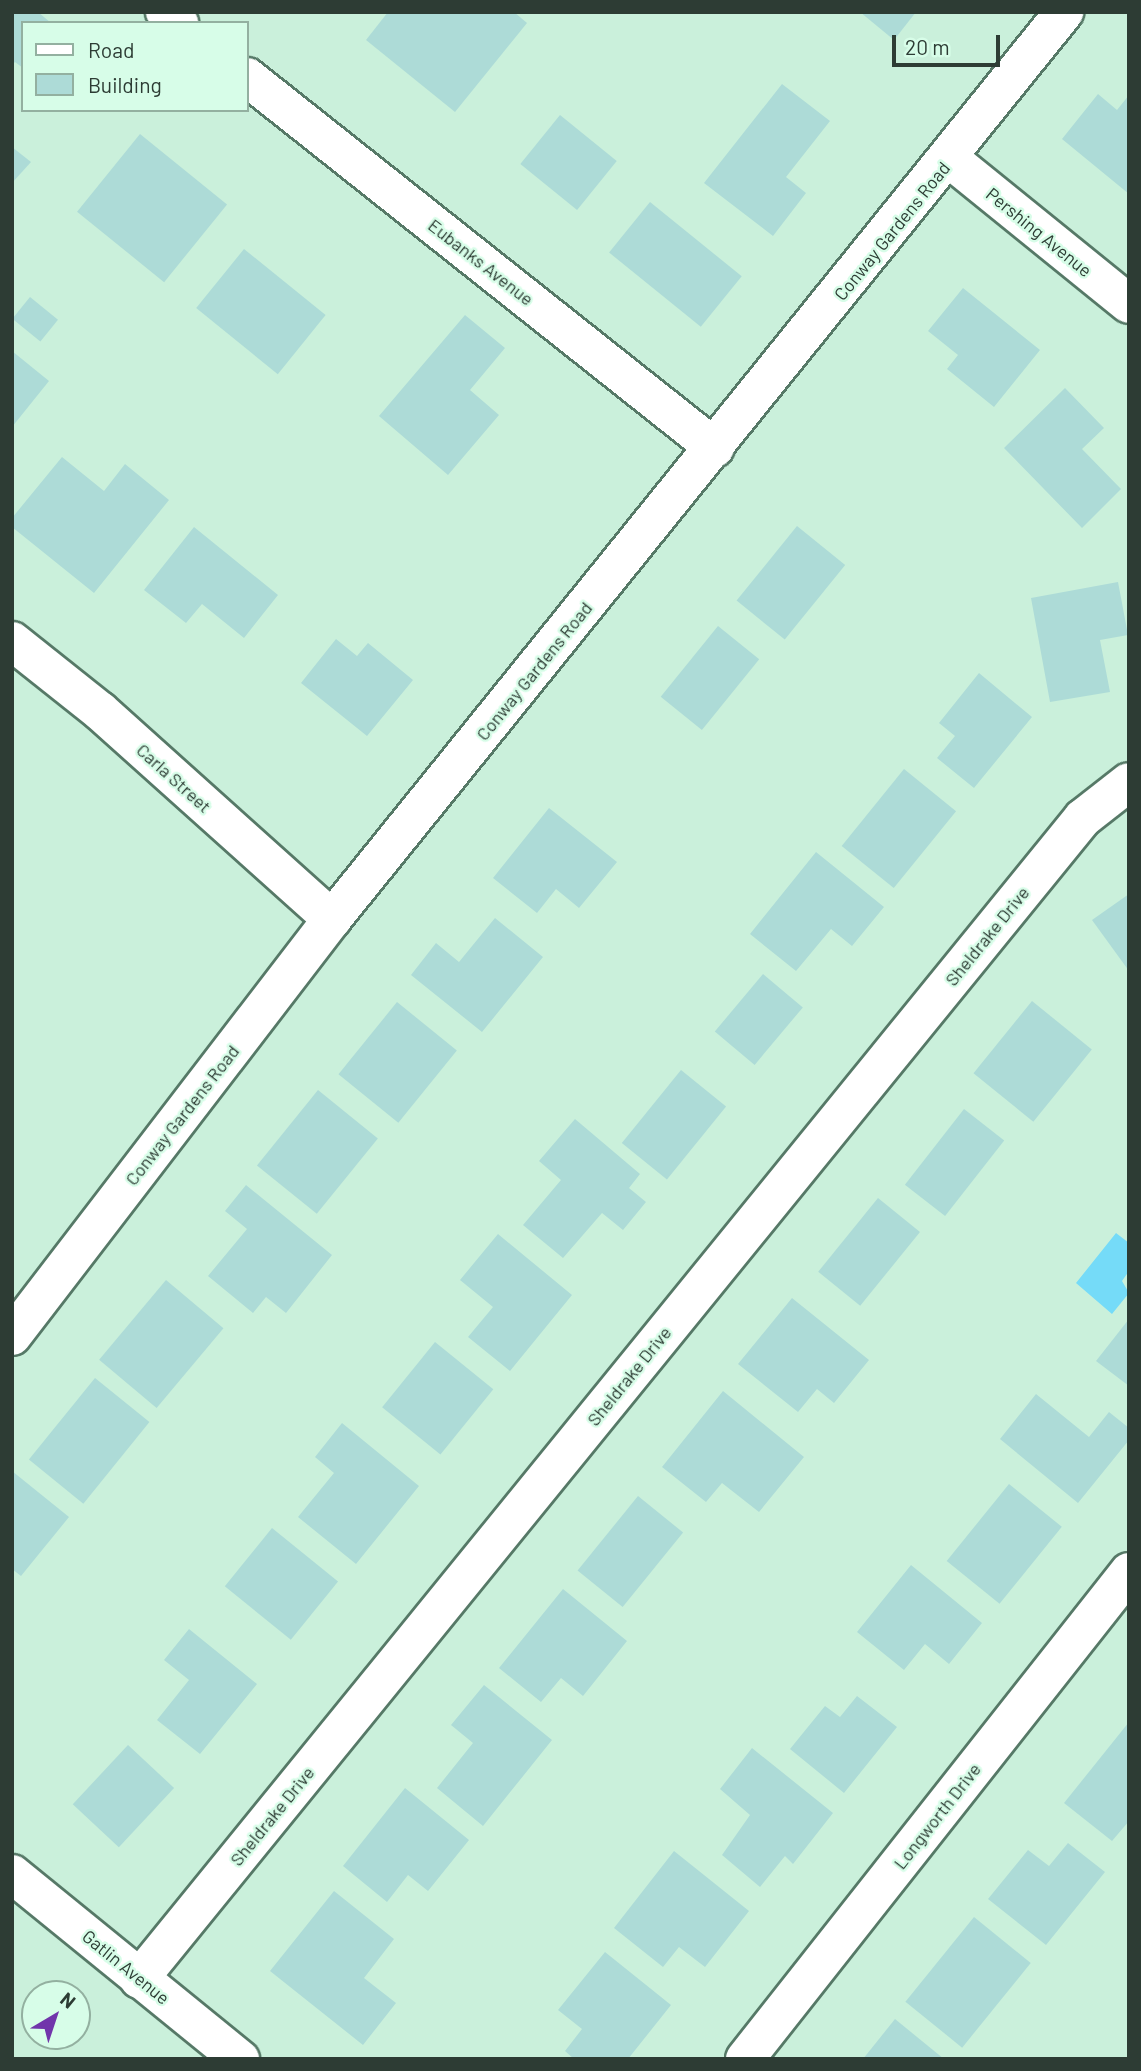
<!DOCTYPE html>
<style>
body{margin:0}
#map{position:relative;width:1141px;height:2071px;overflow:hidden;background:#caf0db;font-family:Barlow,sans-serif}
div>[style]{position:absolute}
.water>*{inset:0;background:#75dbf8}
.building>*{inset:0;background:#addbd7;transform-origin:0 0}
.roads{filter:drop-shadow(2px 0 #567967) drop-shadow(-2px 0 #567967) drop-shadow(0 2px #567967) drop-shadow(0 -2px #567967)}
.minor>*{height:38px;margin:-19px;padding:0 19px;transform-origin:19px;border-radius:19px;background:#fff}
span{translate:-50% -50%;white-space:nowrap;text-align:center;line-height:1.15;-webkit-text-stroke:5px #d7fde8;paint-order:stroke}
.street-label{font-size:18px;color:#2d3c34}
.frame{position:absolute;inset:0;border:14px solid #2d3c34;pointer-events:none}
.legend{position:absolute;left:21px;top:21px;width:228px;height:91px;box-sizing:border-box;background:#d7fde8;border:2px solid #93b0a0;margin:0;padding:9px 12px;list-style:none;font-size:21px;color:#2d3c34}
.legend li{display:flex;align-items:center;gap:14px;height:35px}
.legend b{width:35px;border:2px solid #93b0a0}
.north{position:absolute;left:21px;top:1980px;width:70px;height:70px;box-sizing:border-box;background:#d7fde8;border:2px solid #93b0a0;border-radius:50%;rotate:39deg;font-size:19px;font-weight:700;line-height:28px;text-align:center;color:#2d3c34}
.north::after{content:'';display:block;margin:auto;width:24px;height:32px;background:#7135ab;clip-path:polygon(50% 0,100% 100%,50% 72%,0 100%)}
.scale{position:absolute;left:892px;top:35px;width:108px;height:32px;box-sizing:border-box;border:4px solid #2d3c34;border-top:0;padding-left:9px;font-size:21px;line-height:24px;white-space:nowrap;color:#2d3c34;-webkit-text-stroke:5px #d7fde8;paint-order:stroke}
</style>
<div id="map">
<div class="water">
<i style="clip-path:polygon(1116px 1233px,1129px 1243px,1129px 1271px,1122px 1281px,1129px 1293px,1112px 1314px,1076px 1283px)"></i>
</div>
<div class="building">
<i style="clip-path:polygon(12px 12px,38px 12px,51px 23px,23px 23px,23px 68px,15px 62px,12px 65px)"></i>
<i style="clip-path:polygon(388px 12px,514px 12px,527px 23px,455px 112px,366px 40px)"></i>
<i style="clip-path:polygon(860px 12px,916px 12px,894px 40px)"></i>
<i style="clip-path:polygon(782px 84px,830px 121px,786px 177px,806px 193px,773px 236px,704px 183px)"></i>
<i style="clip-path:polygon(1098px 94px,1117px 110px,1129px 95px,1129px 194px,1062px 139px)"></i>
<i style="left:560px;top:115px;width:73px;height:63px;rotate:39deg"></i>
<i style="left:140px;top:134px;width:112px;height:100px;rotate:39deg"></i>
<i style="clip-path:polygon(12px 147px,31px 162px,12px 183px)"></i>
<i style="left:650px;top:202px;width:118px;height:65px;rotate:39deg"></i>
<i style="left:244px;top:249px;width:105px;height:76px;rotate:39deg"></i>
<i style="clip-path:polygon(963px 288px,1040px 350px,994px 407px,947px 369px,958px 355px,928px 331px)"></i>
<i style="left:30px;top:297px;width:36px;height:28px;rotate:39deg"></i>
<i style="clip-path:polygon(465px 315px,505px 348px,470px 390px,499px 415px,448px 475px,379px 416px)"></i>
<i style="clip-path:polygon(12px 351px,49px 381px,12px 427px)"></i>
<i style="clip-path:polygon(1065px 388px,1104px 428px,1082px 449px,1121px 489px,1082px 528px,1004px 448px)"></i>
<i style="clip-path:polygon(62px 457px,104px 491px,125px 464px,169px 500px,94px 593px,12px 527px,12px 518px)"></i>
<i style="left:797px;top:526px;width:62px;height:96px;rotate:39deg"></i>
<i style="clip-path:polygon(194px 527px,278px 595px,244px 638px,202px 604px,186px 623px,144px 590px)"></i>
<i style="clip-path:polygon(1118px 582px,1128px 635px,1100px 640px,1110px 692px,1050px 702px,1031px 598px)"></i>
<i style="left:718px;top:626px;width:53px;height:91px;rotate:39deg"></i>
<i style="clip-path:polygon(336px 639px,357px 656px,368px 643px,413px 680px,367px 736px,301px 683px)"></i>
<i style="clip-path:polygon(979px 673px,1032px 717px,974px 788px,937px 758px,955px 736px,939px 723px)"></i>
<i style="left:904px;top:769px;width:67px;height:99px;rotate:39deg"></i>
<i style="clip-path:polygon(549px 808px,617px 862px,579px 908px,556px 889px,537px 913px,493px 878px)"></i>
<i style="clip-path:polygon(816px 852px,884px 907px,852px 946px,831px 929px,796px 971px,750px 934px)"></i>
<i style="clip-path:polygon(1129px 894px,1129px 971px,1092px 920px)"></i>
<i style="clip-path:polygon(495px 918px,543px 957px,482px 1032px,411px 975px,436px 943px,459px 962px)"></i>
<i style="left:763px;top:974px;width:52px;height:75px;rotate:40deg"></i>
<i style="left:1032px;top:1001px;width:77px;height:93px;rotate:39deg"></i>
<i style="left:397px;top:1002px;width:77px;height:93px;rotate:39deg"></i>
<i style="left:681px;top:1070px;width:58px;height:94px;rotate:39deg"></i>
<i style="left:318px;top:1090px;width:77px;height:97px;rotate:39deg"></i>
<i style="left:964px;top:1109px;width:51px;height:96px;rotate:38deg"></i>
<i style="clip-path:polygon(575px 1119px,640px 1174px,629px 1188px,646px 1202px,623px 1230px,602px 1213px,563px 1258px,523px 1225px,561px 1180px,539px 1161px)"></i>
<i style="clip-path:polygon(246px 1185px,332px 1255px,286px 1313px,266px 1297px,253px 1313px,208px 1276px,247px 1229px,225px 1211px)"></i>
<i style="left:878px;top:1198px;width:54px;height:95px;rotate:39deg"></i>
<i style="clip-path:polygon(498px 1234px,572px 1295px,510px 1371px,468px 1337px,493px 1307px,460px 1280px)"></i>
<i style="left:166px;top:1280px;width:75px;height:104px;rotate:40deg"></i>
<i style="clip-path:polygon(792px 1298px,869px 1360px,834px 1403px,817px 1389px,798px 1412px,738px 1364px)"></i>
<i style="clip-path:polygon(1129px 1319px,1129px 1386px,1096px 1361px)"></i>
<i style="left:435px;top:1342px;width:75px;height:84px;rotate:39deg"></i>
<i style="left:95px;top:1378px;width:70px;height:105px;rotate:39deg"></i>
<i style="clip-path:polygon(723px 1391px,804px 1457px,759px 1512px,722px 1483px,706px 1502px,662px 1467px)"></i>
<i style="clip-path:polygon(1036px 1394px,1089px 1437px,1109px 1412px,1129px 1428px,1129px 1440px,1078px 1503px,1000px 1439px)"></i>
<i style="clip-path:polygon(342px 1423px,419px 1486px,356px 1564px,298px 1517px,334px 1473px,315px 1457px)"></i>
<i style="clip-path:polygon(12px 1471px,69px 1517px,21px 1576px,12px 1569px)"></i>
<i style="left:1009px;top:1484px;width:68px;height:99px;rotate:39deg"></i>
<i style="left:638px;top:1496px;width:58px;height:96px;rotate:39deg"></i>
<i style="left:272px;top:1528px;width:85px;height:75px;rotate:39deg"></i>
<i style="clip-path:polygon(911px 1565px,982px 1623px,949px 1664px,925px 1644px,904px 1670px,857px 1632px)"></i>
<i style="clip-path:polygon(563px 1589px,627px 1641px,583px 1696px,561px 1678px,541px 1702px,499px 1668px)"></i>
<i style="clip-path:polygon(189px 1629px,257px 1684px,200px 1754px,157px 1720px,189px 1680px,164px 1660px)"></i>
<i style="clip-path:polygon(484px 1685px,552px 1740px,483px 1826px,437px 1788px,473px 1743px,451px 1725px)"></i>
<i style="clip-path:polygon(857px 1696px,897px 1727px,844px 1793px,790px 1749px,825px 1706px,840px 1717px)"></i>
<i style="clip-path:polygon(1129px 1722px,1129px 1821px,1112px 1841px,1064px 1803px)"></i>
<i style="left:128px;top:1745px;width:63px;height:81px;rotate:43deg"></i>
<i style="clip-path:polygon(752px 1748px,833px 1813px,793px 1864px,785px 1856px,760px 1887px,722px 1855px,750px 1815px,720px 1789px)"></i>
<i style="clip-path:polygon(405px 1788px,469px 1840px,428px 1891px,408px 1875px,387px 1902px,343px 1866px)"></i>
<i style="clip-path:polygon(1068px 1843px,1105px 1872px,1046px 1945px,988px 1899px,1028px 1850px,1049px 1866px)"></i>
<i style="clip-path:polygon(674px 1851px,749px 1911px,705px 1967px,679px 1947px,663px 1967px,614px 1928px)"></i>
<i style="clip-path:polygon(334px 1891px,394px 1939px,364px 1978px,396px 2003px,363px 2045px,270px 1971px)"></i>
<i style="left:974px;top:1917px;width:73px;height:109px;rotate:39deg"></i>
<i style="clip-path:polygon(605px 1952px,671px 2005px,628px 2059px,574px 2059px,565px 2051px,582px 2029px,558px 2010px)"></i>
<i style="clip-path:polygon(895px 2019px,944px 2059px,863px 2059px)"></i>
</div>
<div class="roads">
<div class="minor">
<i style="left:165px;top:12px;width:18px;rotate:38deg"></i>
<i style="left:247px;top:77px;width:597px;rotate:38.41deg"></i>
<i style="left:950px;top:159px;width:230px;rotate:39deg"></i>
<i style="left:12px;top:641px;width:112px;rotate:38.5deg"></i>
<i style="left:100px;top:711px;width:312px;rotate:41.9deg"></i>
<i style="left:12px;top:1336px;width:526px;rotate:-52.5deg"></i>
<i style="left:332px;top:919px;width:1166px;rotate:-51.09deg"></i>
<i style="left:12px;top:1874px;width:294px;rotate:39.1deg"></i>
<i style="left:139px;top:1979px;width:1496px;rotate:-50.89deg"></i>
<i style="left:1083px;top:818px;width:58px;rotate:-38deg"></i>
<i style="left:745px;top:2059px;width:620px;rotate:-51.74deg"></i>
</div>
</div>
<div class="street-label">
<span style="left:892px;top:231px;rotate:-51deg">Conway Gardens Road</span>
<span style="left:1039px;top:232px;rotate:39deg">Pershing Avenue</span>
<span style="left:481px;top:262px;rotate:38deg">Eubanks Avenue</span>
<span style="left:534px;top:671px;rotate:-51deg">Conway Gardens Road</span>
<span style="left:174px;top:778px;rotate:42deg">Carla Street</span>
<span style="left:987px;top:936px;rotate:-51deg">Sheldrake Drive</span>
<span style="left:182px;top:1115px;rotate:-52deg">Conway Gardens Road</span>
<span style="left:629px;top:1376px;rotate:-51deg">Sheldrake Drive</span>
<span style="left:272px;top:1816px;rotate:-51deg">Sheldrake Drive</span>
<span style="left:937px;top:1816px;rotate:-52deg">Longworth Drive</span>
<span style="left:126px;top:1967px;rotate:39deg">Gatlin Avenue</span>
</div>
<div class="frame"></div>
<ul class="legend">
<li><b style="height:9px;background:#fff"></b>Road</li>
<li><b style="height:19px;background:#addbd7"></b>Building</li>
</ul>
<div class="north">N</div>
<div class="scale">20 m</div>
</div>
